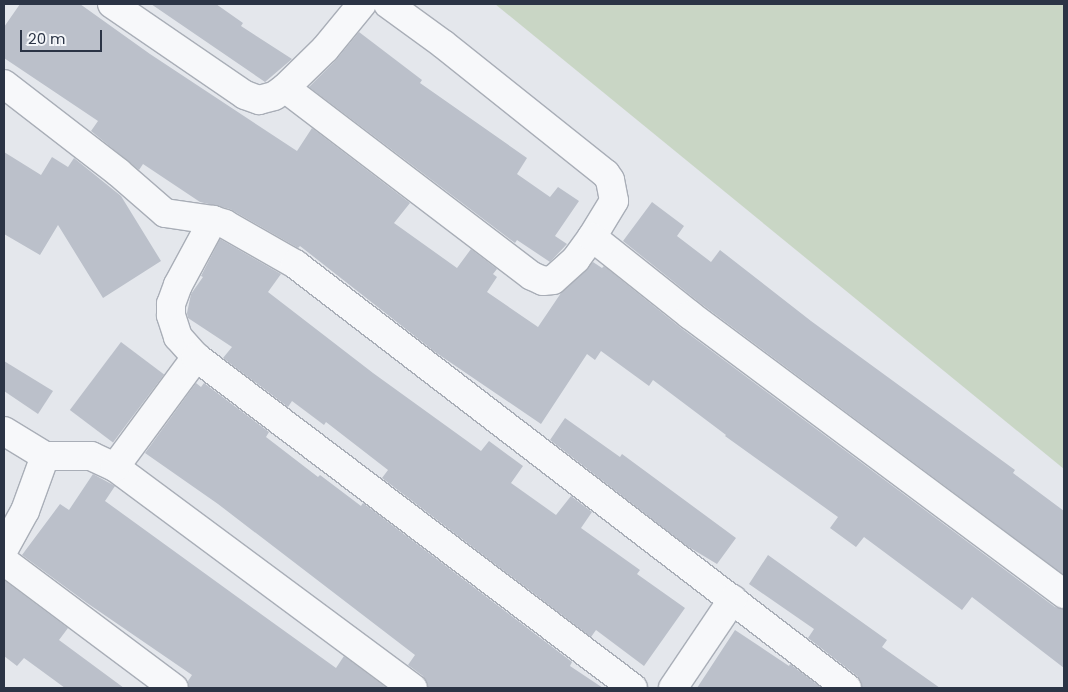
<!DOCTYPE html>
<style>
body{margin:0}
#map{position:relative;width:1068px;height:692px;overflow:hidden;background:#e4e7ec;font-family:Poppins,sans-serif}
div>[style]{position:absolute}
.green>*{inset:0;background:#c9d6c5}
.building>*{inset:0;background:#bbc0ca;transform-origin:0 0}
.roads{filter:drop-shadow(1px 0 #a9aeb7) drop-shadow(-1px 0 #a9aeb7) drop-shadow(0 1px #a9aeb7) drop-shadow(0 -1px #a9aeb7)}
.street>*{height:28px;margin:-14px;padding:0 14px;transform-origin:14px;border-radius:14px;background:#f7f8fa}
span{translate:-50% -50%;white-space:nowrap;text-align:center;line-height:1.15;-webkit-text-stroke:4px #f4f6f9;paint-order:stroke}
.frame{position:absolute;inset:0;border:5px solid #2b3445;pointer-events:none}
.scale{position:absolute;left:20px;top:30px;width:82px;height:22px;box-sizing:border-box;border:2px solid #2b3445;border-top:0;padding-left:6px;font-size:15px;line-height:18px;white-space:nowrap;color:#2b3445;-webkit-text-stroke:4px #f4f6f9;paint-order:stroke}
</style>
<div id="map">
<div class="green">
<i style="clip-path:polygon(495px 4px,1064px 4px,1064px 469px)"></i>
</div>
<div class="building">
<i style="clip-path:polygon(20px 4px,80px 4px,150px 54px,297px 151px,312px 128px,410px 203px,394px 223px,457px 268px,471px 249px,497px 269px,493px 274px,497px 277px,487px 292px,538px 327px,561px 293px,593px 262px,602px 268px,604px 266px,681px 328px,1055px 607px,1064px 609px,1064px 668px,972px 597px,962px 610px,864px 537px,856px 547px,830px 528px,838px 517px,725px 436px,726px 435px,653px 380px,649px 386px,601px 351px,595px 360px,587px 354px,541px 424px,435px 352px,300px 246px,298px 248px,230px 209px,200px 202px,143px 164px,139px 170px,91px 131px,98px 121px,4px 58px,4px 27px)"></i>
<i style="clip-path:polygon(151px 4px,216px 4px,243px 23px,241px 26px,292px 59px,265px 82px)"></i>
<i style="clip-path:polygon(359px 32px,422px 80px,420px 83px,527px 158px,517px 174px,550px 197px,558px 187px,579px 201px,555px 236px,567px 244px,550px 262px,517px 240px,515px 243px,309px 87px,336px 60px)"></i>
<i style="clip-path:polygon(4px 152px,41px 175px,52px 157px,68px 167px,74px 158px,121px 196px,161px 261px,103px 298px,58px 225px,40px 255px,4px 234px)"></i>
<i style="clip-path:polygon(652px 202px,684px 226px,677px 236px,711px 262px,720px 250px,811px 321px,1015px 470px,1013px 473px,1064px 511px,1064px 575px,700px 303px,623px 241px)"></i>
<i style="clip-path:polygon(220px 239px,281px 274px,268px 292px,373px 373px,481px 451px,489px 441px,523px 466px,511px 483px,556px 515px,571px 496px,592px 512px,581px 528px,640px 570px,637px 574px,685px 608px,644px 666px,596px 630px,591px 637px,382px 478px,388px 470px,326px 422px,324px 425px,292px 401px,288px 407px,223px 358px,232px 347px,188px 318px,187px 313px,191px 294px,203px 277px,201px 276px)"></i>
<i style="left:121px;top:342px;width:54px;height:85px;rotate:37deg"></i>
<i style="clip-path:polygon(4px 361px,53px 391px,38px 414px,4px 391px)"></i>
<i style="clip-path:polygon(196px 383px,201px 387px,204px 383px,269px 432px,266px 437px,318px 477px,320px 475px,361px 506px,363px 503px,572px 662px,570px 666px,603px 688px,428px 688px,423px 676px,408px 665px,415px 655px,218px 504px,145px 453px)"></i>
<i style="clip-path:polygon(565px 418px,620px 457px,622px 454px,736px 538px,717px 564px,687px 546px,550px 440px)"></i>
<i style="clip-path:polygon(93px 474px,115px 486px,105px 501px,272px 622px,336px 668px,344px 656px,387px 688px,189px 688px,188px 681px,192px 675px,87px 603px,22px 555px,60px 504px,69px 510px)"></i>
<i style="clip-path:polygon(768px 555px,887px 640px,882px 647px,940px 688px,862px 688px,861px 682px,857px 676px,808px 638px,814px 629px,749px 584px)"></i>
<i style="clip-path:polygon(4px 580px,68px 628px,59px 640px,124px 688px,65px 688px,24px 658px,17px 666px,4px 656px)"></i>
<i style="clip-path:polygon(735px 630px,789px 666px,790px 664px,822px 688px,697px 688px)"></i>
</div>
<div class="roads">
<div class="street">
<i style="left:112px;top:4px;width:161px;rotate:34.4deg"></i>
<i style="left:245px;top:95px;width:15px;rotate:20deg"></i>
<i style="left:259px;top:100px;width:16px;rotate:-15deg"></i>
<i style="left:274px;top:96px;width:14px;rotate:-36deg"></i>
<i style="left:285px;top:88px;width:56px;rotate:-44.3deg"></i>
<i style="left:325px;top:49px;width:58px;rotate:-50.6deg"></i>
<i style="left:388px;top:4px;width:68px;rotate:36deg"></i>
<i style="left:443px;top:44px;width:208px;rotate:38.6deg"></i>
<i style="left:606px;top:174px;width:7px;rotate:56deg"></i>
<i style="left:610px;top:180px;width:21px;rotate:79deg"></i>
<i style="left:614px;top:201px;width:42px;rotate:121.4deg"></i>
<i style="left:4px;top:84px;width:145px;rotate:37.7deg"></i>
<i style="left:119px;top:173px;width:61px;rotate:41deg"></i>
<i style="left:165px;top:213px;width:49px;rotate:8.3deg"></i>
<i style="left:213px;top:220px;width:13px;rotate:18deg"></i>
<i style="left:225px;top:224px;width:81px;rotate:29.7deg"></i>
<i style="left:295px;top:264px;width:696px;rotate:37.53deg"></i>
<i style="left:285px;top:88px;width:310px;rotate:37.3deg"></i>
<i style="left:532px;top:276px;width:12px;rotate:24deg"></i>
<i style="left:543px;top:281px;width:10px;rotate:-6deg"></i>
<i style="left:553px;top:280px;width:31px;rotate:-42deg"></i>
<i style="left:576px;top:259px;width:27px;rotate:-54deg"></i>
<i style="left:592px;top:237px;width:125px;rotate:38.5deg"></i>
<i style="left:690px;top:315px;width:467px;rotate:36.7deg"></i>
<i style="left:196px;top:357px;width:27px;rotate:-132deg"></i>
<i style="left:178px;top:337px;width:23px;rotate:-108deg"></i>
<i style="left:171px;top:315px;width:11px;rotate:-90deg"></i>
<i style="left:171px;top:304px;width:20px;rotate:-70deg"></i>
<i style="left:178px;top:285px;width:74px;rotate:-61.7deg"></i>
<i style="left:4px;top:431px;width:48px;rotate:31.4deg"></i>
<i style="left:45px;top:456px;width:46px"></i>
<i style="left:91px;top:456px;width:26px;rotate:25deg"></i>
<i style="left:115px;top:467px;width:371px;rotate:36.6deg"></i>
<i style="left:115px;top:467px;width:137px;rotate:-53.6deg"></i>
<i style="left:196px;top:357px;width:548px;rotate:37.14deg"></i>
<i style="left:4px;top:549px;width:43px;rotate:-61.1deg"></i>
<i style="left:25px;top:511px;width:59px;rotate:-70deg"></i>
<i style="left:4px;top:561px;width:212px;rotate:36.8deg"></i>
<i style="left:673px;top:688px;width:107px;rotate:-56deg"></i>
</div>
</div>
<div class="frame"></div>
<div class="scale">20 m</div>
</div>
